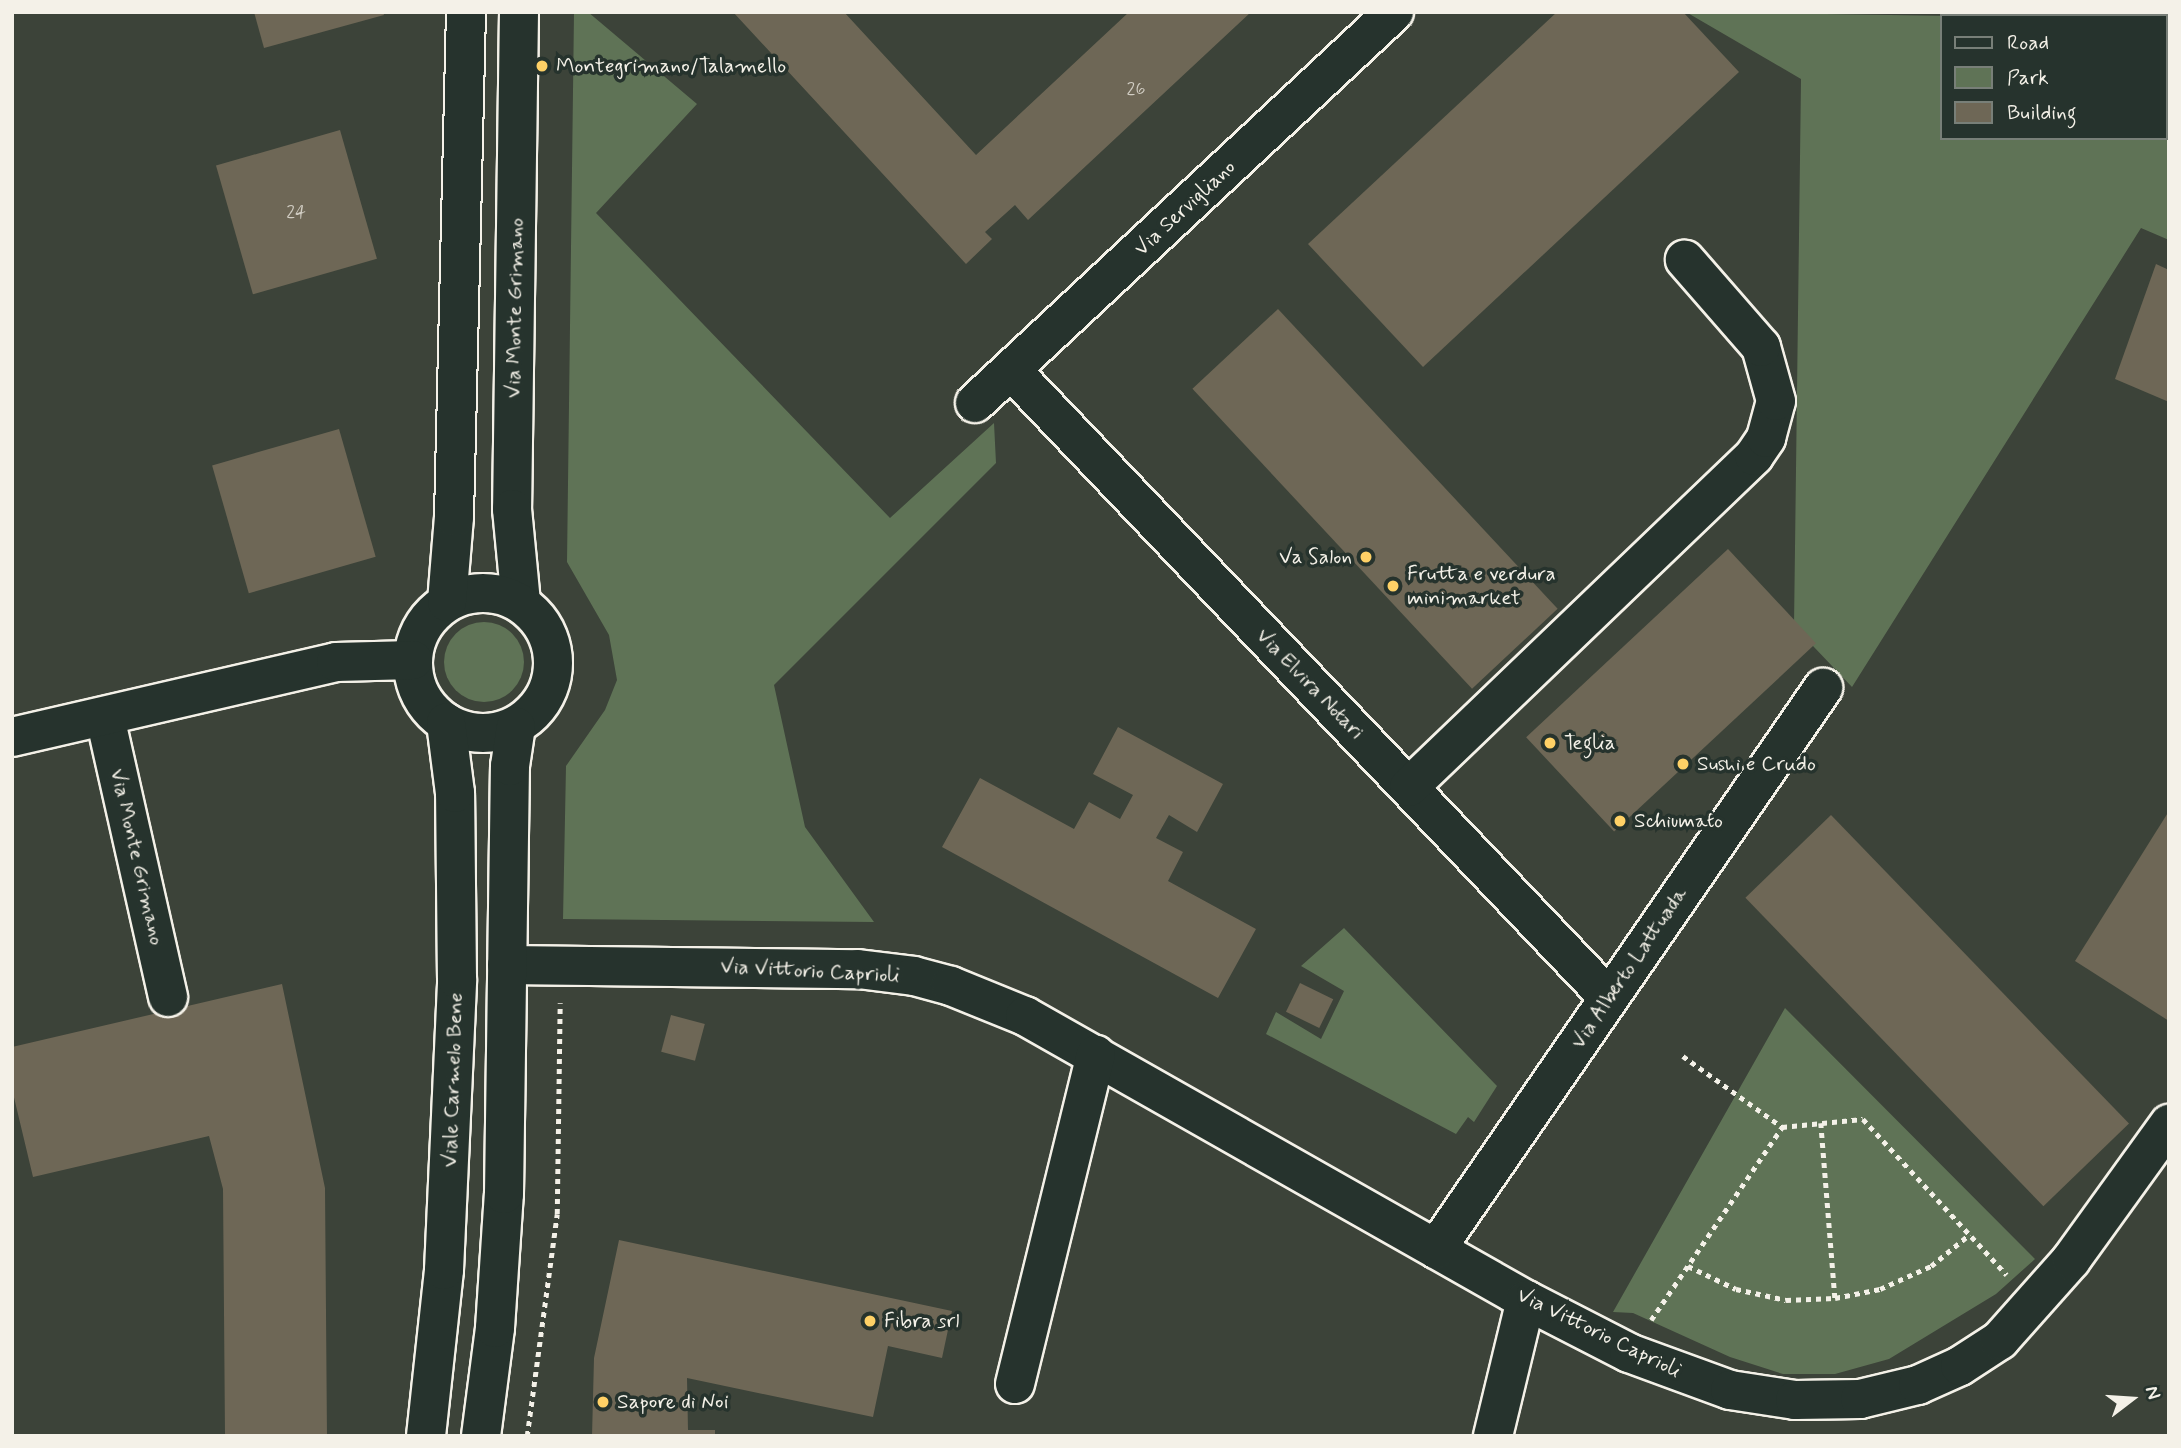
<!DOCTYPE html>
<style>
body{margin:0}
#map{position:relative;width:2181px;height:1448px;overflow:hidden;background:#3c4339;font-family:Mynerve,sans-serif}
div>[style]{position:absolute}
.green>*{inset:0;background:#5f7356}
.round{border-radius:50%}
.building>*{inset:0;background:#6e6756;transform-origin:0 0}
.path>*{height:4.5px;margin-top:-2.25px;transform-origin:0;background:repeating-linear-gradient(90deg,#f4f1e8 0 5px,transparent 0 10px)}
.roads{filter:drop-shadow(2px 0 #f4f1e8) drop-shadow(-2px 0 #f4f1e8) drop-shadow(0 2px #f4f1e8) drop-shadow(0 -2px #f4f1e8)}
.minor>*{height:38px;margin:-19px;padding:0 19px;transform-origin:19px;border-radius:19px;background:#26332d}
.minor>.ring{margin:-19px;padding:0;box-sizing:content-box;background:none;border:38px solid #26332d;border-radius:50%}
.dots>*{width:19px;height:19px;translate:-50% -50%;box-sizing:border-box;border:4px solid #26332d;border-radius:50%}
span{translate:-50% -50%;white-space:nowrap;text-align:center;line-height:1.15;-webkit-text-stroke:7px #26332d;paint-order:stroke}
.number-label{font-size:18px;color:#d2cec4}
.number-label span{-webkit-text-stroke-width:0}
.poi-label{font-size:21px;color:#f4f1e8}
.left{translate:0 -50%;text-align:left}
.right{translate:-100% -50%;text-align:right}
.street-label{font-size:21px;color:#f4f1e8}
.frame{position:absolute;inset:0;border:14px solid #f4f1e8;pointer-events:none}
.legend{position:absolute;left:1940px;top:14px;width:228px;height:126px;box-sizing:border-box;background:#26332d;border:2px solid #787f78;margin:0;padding:9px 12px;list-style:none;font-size:21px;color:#f4f1e8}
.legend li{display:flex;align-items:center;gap:14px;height:35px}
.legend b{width:35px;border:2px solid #787f78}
.north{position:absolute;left:2097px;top:1364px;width:70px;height:70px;-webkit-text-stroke:5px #26332d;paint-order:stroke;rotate:73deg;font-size:19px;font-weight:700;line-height:28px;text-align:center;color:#f4f1e8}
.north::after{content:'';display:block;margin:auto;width:24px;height:32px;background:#f4f1e8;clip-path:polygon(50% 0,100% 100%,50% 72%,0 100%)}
</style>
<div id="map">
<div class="green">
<i style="clip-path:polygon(574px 12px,588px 12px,697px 104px,596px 213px,890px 518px,994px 423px,996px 463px,774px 685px,805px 827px,874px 922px,563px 919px,566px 766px,605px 710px,617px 680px,609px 635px,567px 562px)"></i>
<i style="clip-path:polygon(1686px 12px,1954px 16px,1941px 16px,1941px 138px,2165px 138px,2165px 101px,2169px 103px,2169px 240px,2141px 228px,1852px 687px,1794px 626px,1801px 79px)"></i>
<i class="round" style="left:444px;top:622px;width:80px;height:80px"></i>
<i style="clip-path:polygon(1344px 928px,1497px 1086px,1474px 1122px,1468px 1117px,1456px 1134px,1266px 1034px,1276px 1012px,1321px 1039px,1344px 991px,1301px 966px)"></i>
<i style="clip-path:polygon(1785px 1008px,2035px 1259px,1996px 1294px,1889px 1359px,1835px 1374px,1783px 1374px,1730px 1357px,1633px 1313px,1613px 1312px)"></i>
</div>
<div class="building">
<i style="clip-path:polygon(254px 12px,383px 12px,384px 15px,264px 48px)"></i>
<i style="clip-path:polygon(733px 12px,844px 12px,976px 155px,1129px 12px,1251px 12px,1028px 220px,1015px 205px,985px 232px,992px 239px,966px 264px)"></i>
<i style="clip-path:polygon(1557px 12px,1683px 12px,1739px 72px,1423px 367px,1308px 244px)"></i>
<i style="left:340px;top:130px;width:134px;height:129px;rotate:74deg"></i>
<i style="clip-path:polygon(2156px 264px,2169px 270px,2169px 402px,2115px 379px)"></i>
<i style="left:1278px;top:309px;width:410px;height:117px;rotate:47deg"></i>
<i style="left:339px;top:429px;width:133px;height:132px;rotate:74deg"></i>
<i style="left:1728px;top:549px;width:129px;height:276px;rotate:47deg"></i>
<i style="clip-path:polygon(1118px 727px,1223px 784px,1197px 832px,1169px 815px,1156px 838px,1183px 852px,1168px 881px,1256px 929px,1218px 998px,942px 847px,980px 778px,1074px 829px,1089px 802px,1120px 819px,1133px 795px,1093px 774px)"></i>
<i style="clip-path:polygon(2169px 811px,2169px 1021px,2075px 961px)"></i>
<i style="left:1831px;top:815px;width:429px;height:119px;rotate:46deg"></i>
<i style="left:1300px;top:983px;width:37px;height:32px;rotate:26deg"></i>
<i style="clip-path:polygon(282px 984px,325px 1188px,327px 1436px,225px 1436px,223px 1189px,209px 1136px,33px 1177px,12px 1089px,12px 1047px)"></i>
<i style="left:671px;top:1015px;width:35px;height:38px;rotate:15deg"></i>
<i style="clip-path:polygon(619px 1240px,952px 1311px,942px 1358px,888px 1346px,873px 1417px,687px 1378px,688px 1430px,715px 1430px,715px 1436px,592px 1436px,594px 1358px)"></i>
</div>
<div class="path">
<i style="left:1683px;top:1056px;width:122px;rotate:35.6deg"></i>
<i style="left:1782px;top:1127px;width:81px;rotate:-5.6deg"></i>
<i style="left:1863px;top:1119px;width:212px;rotate:47.3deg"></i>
<i style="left:1821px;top:1123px;width:176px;rotate:85.4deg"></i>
<i style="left:1688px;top:1266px;width:53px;rotate:25.6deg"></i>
<i style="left:1736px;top:1289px;width:51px;rotate:12.4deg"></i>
<i style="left:1786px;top:1300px;width:49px;rotate:-2.3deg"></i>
<i style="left:1835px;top:1298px;width:46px;rotate:-11.3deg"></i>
<i style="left:1880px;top:1289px;width:56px;rotate:-24.3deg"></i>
<i style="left:1931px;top:1266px;width:50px;rotate:-39.4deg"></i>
<i style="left:1651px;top:1320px;width:233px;rotate:-55.8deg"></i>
<i style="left:527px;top:1436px;width:224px;rotate:-82.3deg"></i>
<i style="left:557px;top:1214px;width:211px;rotate:-89.2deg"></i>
</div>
<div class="roads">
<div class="minor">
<i style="left:519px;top:12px;width:497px;rotate:90.8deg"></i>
<i style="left:512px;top:509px;width:94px;rotate:84.5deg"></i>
<i style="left:2076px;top:12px;width:8px;rotate:30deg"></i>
<i style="left:2165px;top:53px;width:4px;rotate:27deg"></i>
<i style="left:1011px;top:370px;width:867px;rotate:46.4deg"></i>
<i style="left:975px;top:403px;width:573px;rotate:-43.02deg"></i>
<i class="ring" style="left:413px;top:593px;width:102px;height:102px"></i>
<i style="left:447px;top:602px;width:85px;rotate:-85.3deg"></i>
<i style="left:454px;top:517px;width:505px;rotate:-88.64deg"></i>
<i style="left:105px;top:717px;width:287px;rotate:77.3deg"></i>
<i style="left:12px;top:737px;width:333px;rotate:-13deg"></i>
<i style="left:336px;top:662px;width:77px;rotate:-1.5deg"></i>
<i style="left:1409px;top:787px;width:478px;rotate:-43.8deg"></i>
<i style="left:1754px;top:456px;width:22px;rotate:-56deg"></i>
<i style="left:1766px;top:438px;width:38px;rotate:-75deg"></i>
<i style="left:1776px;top:401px;width:56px;rotate:-105.5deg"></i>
<i style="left:1761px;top:347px;width:116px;rotate:-131.1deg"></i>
<i style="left:507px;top:965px;width:351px;rotate:0.7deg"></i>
<i style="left:858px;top:969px;width:56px;rotate:7.1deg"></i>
<i style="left:914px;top:976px;width:38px;rotate:15deg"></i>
<i style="left:951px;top:986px;width:80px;rotate:22.1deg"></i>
<i style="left:1025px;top:1016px;width:576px;rotate:29.55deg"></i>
<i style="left:1526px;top:1300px;width:116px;rotate:27.2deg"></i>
<i style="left:1629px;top:1353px;width:108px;rotate:20.1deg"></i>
<i style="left:1730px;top:1390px;width:66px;rotate:8.7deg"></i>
<i style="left:1795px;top:1400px;width:65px;rotate:-0.9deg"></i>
<i style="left:1860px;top:1399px;width:60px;rotate:-13.6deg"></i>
<i style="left:1918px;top:1385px;width:46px;rotate:-24.3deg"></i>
<i style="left:1960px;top:1366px;width:48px;rotate:-33deg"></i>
<i style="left:2000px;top:1340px;width:107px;rotate:-48.4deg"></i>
<i style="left:2071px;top:1260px;width:168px;rotate:-54.2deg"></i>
<i style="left:1436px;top:1249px;width:682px;rotate:-55.4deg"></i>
<i style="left:1015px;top:1384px;width:339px;rotate:-76.2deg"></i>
<i style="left:426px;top:1436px;width:167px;rotate:-83.8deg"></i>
<i style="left:444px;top:1270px;width:291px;rotate:-87.4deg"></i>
<i style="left:457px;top:979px;width:186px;rotate:-90.6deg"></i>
<i style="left:455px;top:793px;width:71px;rotate:-97.3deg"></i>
<i style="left:481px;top:1436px;width:109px;rotate:-82.6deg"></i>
<i style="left:495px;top:1328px;width:134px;rotate:-86.2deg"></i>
<i style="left:504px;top:1194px;width:428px;rotate:-89.2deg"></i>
<i style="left:510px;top:766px;width:40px;rotate:-81.5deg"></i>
<i style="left:1493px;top:1436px;width:140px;rotate:-76.4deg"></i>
</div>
</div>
<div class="dots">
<i style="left:542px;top:66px;background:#ffd166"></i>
<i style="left:1366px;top:557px;background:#ffd166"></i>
<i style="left:1393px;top:586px;background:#ffd166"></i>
<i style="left:1550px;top:743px;background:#ffd166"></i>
<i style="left:1683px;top:764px;background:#ffd166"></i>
<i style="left:1620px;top:821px;background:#ffd166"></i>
<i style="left:870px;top:1321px;background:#ffd166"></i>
<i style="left:603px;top:1402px;background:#ffd166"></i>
</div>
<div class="number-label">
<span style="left:1136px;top:89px">26</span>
<span style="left:296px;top:212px">24</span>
</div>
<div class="poi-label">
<span class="left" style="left:556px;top:66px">Montegrimano/Talamello</span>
<span class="right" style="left:1352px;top:557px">Va Salon</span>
<span class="left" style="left:1407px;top:586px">Frutta e verdura<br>minimarket</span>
<span class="left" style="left:1564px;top:743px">Teglia</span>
<span class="left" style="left:1697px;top:764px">Sushi e Crudo</span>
<span class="left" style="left:1634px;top:821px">Schiumato</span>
<span class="left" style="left:884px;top:1321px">Fibra srl</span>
<span class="left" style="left:617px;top:1402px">Sapore di Noi</span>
</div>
<div class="street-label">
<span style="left:1185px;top:208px;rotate:-43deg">Via Servigliano</span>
<span style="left:515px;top:308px;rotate:-89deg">Via Monte Grimano</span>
<span style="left:1310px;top:684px;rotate:46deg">Via Elvira Notari</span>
<span style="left:137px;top:857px;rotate:77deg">Via Monte Grimano</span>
<span style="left:1629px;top:968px;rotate:-56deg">Via Alberto Lattuada</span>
<span style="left:810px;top:971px;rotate:3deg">Via Vittorio Caprioli</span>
<span style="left:453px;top:1080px;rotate:-88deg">Viale Carmelo Bene</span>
<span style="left:1599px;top:1333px;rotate:26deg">Via Vittorio Caprioli</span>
</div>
<div class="frame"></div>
<ul class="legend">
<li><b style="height:9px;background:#26332d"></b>Road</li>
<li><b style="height:19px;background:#5f7356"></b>Park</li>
<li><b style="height:19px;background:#6e6756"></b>Building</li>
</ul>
<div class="north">N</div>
</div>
